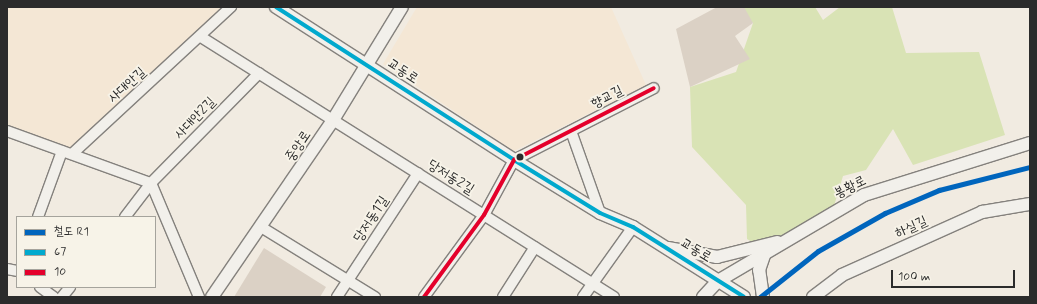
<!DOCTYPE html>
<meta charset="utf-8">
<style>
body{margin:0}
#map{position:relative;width:1037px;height:304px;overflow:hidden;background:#f1ebe1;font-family:Mynerve,"Poor Story",sans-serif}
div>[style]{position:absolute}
.built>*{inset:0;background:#f4e7d5}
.green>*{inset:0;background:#d9e3b5}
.building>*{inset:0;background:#dbd1c5}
.roads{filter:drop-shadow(1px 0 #84817d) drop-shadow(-1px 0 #84817d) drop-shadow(0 1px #84817d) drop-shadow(0 -1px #84817d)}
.minor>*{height:10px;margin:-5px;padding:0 5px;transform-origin:5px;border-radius:5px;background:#f2f0eb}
.tertiary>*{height:12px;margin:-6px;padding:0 6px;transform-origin:6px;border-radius:6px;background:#f2f0eb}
.bus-1>*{height:4px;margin:-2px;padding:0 2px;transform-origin:2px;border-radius:2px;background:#00a9ce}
.bus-2>*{height:4px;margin:-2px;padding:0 2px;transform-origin:2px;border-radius:2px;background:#e4002b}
.rail-1>*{height:5px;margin:-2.5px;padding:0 2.5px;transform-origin:2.5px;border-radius:2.5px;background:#0065bd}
.dots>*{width:11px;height:11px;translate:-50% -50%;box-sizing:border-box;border:2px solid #f7f3e8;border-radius:50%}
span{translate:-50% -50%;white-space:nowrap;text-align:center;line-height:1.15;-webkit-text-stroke:3.5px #f7f3e8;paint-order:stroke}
.street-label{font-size:14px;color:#2b2b2b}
.frame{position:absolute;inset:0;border:8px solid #2b2b2b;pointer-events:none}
.legend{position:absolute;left:16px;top:216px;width:140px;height:72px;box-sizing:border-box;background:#f7f3e8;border:1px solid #a5a39c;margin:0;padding:5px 7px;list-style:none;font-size:12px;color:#2b2b2b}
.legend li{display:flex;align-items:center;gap:8px;height:20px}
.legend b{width:20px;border:1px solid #a5a39c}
.scale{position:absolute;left:891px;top:270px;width:124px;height:18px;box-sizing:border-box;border:2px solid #2b2b2b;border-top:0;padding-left:5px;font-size:12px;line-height:14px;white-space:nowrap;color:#2b2b2b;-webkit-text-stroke:3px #f7f3e8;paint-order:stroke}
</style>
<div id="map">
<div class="built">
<i style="clip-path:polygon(7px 7px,222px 7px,69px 151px,7px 126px)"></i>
<i style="clip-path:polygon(417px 7px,611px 7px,646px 85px,514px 151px,383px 64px)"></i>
</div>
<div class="green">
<i style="clip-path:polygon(737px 7px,815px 7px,823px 20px,840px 7px,892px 7px,906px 53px,979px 52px,1005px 135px,913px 165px,893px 129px,866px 170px,843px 176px,831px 216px,761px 247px,747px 239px,746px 205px,692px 147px,690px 87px,736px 72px,753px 23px)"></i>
</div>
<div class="building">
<i style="clip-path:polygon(717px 7px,744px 7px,753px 23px,735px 36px,750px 59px,690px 87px,676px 29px)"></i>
<i style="clip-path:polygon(264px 248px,326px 287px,320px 297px,234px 297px)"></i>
</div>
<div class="roads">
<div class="minor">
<i style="left:201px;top:37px;width:488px;rotate:32.2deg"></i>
<i style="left:7px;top:131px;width:153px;rotate:19.9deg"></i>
<i style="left:151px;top:183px;width:124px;rotate:67.2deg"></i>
<i style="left:571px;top:131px;width:87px;rotate:70.5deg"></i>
<i style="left:72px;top:154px;width:217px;rotate:-42.8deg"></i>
<i style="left:38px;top:217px;width:70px;rotate:-70deg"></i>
<i style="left:125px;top:217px;width:43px;rotate:-52.6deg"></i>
<i style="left:151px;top:183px;width:154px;rotate:-45.5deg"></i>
<i style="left:261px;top:227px;width:134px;rotate:31.6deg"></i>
<i style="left:7px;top:269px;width:10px;rotate:11deg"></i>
<i style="left:40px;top:287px;width:17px;rotate:36deg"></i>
<i style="left:62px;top:297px;width:13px;rotate:-51deg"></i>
<i style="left:337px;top:297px;width:148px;rotate:-56.8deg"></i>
<i style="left:424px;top:297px;width:102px;rotate:-53.8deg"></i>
<i style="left:484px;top:215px;width:63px;rotate:-61.4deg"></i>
<i style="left:514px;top:160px;width:157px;rotate:-27.2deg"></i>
<i style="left:503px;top:297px;width:59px;rotate:-57.4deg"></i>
<i style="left:583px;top:297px;width:86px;rotate:-54.5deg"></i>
</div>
<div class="tertiary">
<i style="left:276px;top:7px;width:283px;rotate:32.7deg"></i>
<i style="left:514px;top:160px;width:101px;rotate:31.6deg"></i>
<i style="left:600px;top:213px;width:36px;rotate:23deg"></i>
<i style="left:633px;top:227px;width:131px;rotate:32.2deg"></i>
<i style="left:668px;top:248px;width:50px;rotate:10.4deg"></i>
<i style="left:717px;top:257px;width:62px;rotate:-14deg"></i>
<i style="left:212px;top:297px;width:214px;rotate:-55.6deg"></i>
<i style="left:333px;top:120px;width:132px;rotate:-58.6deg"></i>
<i style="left:703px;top:297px;width:22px;rotate:-47deg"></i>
<i style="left:718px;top:281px;width:169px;rotate:-30.5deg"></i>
<i style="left:864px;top:195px;width:174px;rotate:-17.4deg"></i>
<i style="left:763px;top:297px;width:27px;rotate:-98deg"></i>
<i style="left:759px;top:270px;width:18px;rotate:-71deg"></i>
<i style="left:813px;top:297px;width:36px;rotate:-37deg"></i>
<i style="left:842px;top:275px;width:154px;rotate:-24.2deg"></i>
<i style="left:982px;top:212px;width:49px;rotate:-9.5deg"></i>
</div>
</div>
<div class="bus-1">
<i style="left:276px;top:7px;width:283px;rotate:32.7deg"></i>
<i style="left:514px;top:160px;width:101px;rotate:31.6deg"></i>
<i style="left:600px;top:213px;width:36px;rotate:23deg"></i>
<i style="left:633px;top:227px;width:131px;rotate:32.2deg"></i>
</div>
<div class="bus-2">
<i style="left:424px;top:297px;width:102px;rotate:-53.8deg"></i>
<i style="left:484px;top:215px;width:63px;rotate:-61.4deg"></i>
<i style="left:514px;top:160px;width:157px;rotate:-27.2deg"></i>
</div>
<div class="rail-1">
<i style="left:760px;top:297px;width:74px;rotate:-38.4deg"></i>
<i style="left:818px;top:251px;width:77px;rotate:-29.6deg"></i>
<i style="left:885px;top:213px;width:59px;rotate:-23.1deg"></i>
<i style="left:939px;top:190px;width:94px;rotate:-14.2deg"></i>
</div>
<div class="dots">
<i style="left:520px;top:157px;background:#2b2b2b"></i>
</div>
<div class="street-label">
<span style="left:403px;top:71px;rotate:33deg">교동로</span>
<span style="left:127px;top:85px;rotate:-42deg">사대안길</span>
<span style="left:607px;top:97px;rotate:-27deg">향교길</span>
<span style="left:195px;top:118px;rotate:-46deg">사대안2길</span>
<span style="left:298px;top:146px;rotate:-56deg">중앙로</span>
<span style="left:451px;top:177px;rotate:32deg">당저동2길</span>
<span style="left:850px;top:187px;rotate:-26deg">봉황로</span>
<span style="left:371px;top:219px;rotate:-57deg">당저동1길</span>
<span style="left:911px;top:227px;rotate:-24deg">하실길</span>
<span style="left:696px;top:250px;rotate:31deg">교동로</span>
</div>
<div class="frame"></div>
<ul class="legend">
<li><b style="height:5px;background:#0065bd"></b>철도 R1</li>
<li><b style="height:5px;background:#00a9ce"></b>67</li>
<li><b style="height:5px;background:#e4002b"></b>10</li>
</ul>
<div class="scale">100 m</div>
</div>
